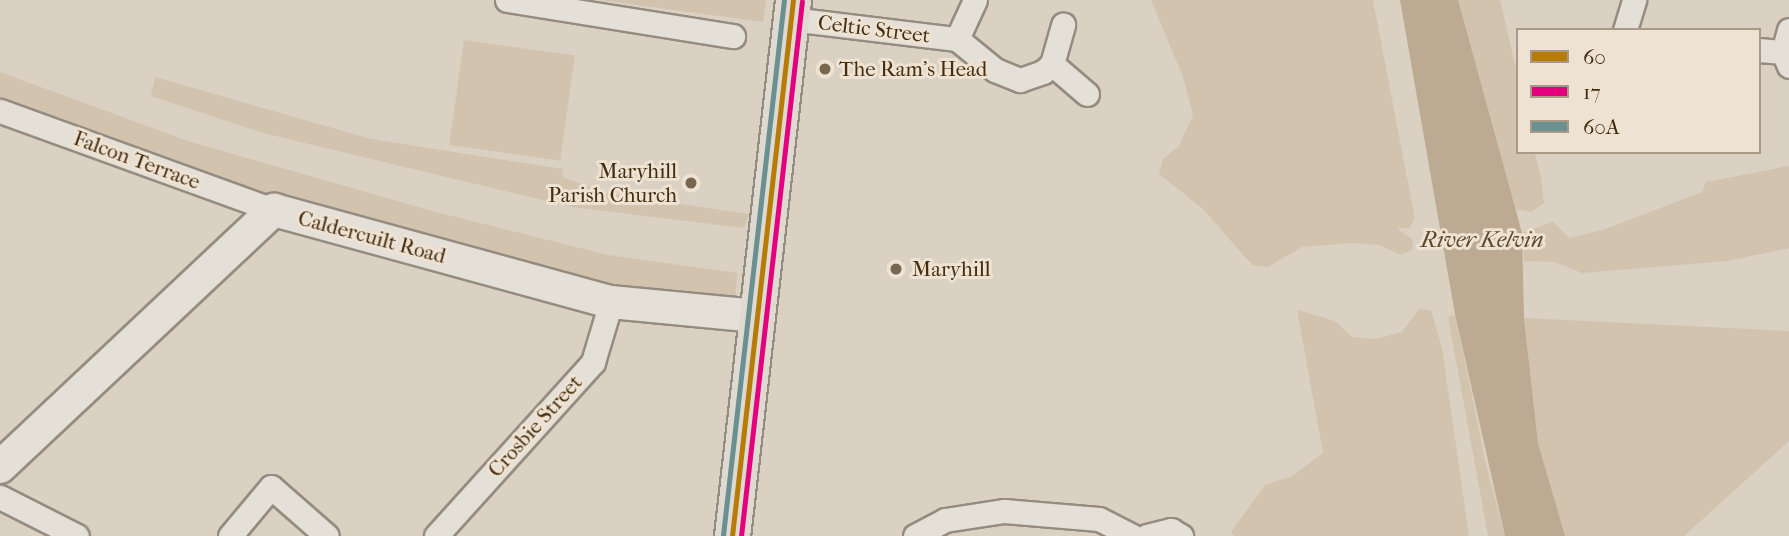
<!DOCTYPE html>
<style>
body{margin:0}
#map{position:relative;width:1789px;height:536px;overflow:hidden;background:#dbd1c3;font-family:"IM FELL French Canon",serif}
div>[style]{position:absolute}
.green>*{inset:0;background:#d1c3ae;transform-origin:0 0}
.water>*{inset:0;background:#bcaa93}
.roads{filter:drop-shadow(2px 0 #958c80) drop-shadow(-2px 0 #958c80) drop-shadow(0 2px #958c80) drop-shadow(0 -2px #958c80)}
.street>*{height:23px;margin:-11.5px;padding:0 11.5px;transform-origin:11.5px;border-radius:11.5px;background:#e4dfd7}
.secondary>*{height:32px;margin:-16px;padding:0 16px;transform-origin:16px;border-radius:16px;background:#e4dfd7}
.primary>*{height:35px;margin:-17.5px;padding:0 17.5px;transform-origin:17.5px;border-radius:17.5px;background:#ded9d1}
.bus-1>*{height:5px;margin:-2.5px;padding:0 2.5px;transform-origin:2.5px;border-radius:2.5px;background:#b87b05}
.bus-2>*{height:5px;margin:-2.5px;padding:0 2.5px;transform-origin:2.5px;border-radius:2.5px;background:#e5007d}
.bus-3>*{height:5px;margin:-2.5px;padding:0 2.5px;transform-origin:2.5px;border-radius:2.5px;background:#6b9090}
.dots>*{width:19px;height:19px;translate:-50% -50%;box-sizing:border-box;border:4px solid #eee2d2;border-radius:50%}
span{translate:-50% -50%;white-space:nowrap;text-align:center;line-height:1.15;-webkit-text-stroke:6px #eee2d2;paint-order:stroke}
.street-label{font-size:21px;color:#432c0f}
.poi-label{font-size:21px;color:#432c0f}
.left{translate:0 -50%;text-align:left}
.right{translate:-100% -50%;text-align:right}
.water-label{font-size:23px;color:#5e482b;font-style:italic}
.legend{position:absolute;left:1516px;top:28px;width:245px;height:126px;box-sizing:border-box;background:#eee2d2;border:2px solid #aa9984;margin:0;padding:9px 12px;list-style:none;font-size:21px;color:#432c0f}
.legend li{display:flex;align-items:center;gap:14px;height:35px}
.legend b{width:35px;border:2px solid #aa9984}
</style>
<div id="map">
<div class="green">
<i style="clip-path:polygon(600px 0,766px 0,763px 22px)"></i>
<i style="clip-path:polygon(1151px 0,1373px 0,1415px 219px,1409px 228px,1397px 228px,1413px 240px,1412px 250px,1401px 255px,1379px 245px,1353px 243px,1302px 247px,1268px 267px,1253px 265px,1245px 257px,1202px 208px,1159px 174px,1163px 159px,1179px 146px,1193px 115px,1183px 77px)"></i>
<i style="clip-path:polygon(1458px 0,1500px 0,1518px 77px,1518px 152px,1535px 152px,1541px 179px,1544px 203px,1531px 212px,1514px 209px)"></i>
<i style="left:464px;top:40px;width:112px;height:106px;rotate:8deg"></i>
<i style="clip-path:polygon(0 72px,188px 141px,432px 211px,608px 255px,737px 273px,735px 306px,588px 285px,255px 193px,0 99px)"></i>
<i style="clip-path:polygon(155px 77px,371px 139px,563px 169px,562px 177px,606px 193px,749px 214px,744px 228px,572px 207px,263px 133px,151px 96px)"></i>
<i style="clip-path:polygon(1789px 166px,1789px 248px,1727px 261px,1582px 273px,1555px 262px,1524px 261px,1522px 233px,1553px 222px,1569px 238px,1603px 230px,1702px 192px,1706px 182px)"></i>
<i style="clip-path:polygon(1419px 309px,1431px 310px,1442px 348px,1469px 536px,1234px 536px,1231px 532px,1265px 485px,1292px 476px,1323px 453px,1297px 310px,1335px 321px,1352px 337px,1376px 339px,1402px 332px)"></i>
<i style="clip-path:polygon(1455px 314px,1486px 464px,1505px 536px,1488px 536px,1448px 317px)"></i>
<i style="clip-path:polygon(1524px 318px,1789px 331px,1789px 441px,1684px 536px,1565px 536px,1538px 443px)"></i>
</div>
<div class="water">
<i style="clip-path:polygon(1400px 0,1458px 0,1522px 233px,1524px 318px,1538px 443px,1565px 536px,1505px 536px,1455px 314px)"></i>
</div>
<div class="roads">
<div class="street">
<i style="left:507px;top:0;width:229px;rotate:9.1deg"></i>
<i style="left:791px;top:19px;width:167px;rotate:6.9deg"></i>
<i style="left:957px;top:39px;width:49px;rotate:39.2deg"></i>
<i style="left:995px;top:70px;width:27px;rotate:22deg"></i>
<i style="left:1020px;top:80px;width:24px;rotate:-19deg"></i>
<i style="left:1043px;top:72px;width:12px;rotate:-42deg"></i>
<i style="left:1052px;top:64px;width:41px;rotate:-74.2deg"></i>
<i style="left:1625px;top:30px;width:31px;rotate:-73deg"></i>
<i style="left:1789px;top:30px;width:23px;rotate:105deg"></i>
<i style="left:1783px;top:52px;width:15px;rotate:67deg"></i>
<i style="left:957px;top:39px;width:43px;rotate:-65.2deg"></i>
<i style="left:1759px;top:50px;width:24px;rotate:5deg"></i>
<i style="left:1052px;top:64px;width:46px;rotate:40.6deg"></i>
<i style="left:0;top:111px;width:291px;rotate:19.9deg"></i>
<i style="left:0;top:497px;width:86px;rotate:26.9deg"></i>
<i style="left:230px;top:536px;width:64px;rotate:-50.1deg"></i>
<i style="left:271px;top:487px;width:74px;rotate:41.2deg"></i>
<i style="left:436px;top:536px;width:234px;rotate:-47.9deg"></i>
<i style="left:593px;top:362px;width:63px;rotate:-73.3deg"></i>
<i style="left:915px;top:536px;width:34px;rotate:-28deg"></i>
<i style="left:945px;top:520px;width:60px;rotate:-8.7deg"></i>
<i style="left:1004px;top:511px;width:95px;rotate:4.8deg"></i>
<i style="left:1099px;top:519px;width:38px;rotate:27deg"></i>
<i style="left:1147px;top:536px;width:25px;rotate:-14deg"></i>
<i style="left:1171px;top:530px;width:12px;rotate:31deg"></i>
</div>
<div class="secondary">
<i style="left:0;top:467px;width:376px;rotate:-43.2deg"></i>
<i style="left:274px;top:210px;width:349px;rotate:15.3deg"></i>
<i style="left:611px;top:302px;width:146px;rotate:5.5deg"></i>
</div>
<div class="primary">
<i style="left:732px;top:536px;width:539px;rotate:-83.51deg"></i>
</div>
</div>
<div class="bus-1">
<i style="left:732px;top:536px;width:539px;rotate:-83.51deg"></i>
</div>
<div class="bus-2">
<i style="left:741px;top:536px;width:538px;rotate:-83.5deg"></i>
</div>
<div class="bus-3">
<i style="left:723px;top:535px;width:538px;rotate:-83.5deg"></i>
</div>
<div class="dots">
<i style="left:825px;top:69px;background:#78664e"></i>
<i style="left:691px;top:183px;background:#78664e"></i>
<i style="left:896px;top:269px;background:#78664e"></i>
</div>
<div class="street-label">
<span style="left:874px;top:29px;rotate:7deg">Celtic Street</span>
<span style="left:137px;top:160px;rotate:20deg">Falcon Terrace</span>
<span style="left:372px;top:237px;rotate:15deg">Caldercuilt Road</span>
<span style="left:535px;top:426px;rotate:-48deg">Crosbie Street</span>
</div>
<div class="poi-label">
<span class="left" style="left:839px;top:69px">The Ram's Head</span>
<span class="right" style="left:677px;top:183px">Maryhill<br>Parish Church</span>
<span class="left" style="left:912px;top:269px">Maryhill</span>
</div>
<div class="water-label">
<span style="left:1482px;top:240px">River Kelvin</span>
</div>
<ul class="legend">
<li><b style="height:9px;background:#b87b05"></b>60</li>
<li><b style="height:9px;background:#e5007d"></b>17</li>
<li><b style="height:9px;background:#6b9090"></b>60A</li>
</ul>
</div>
